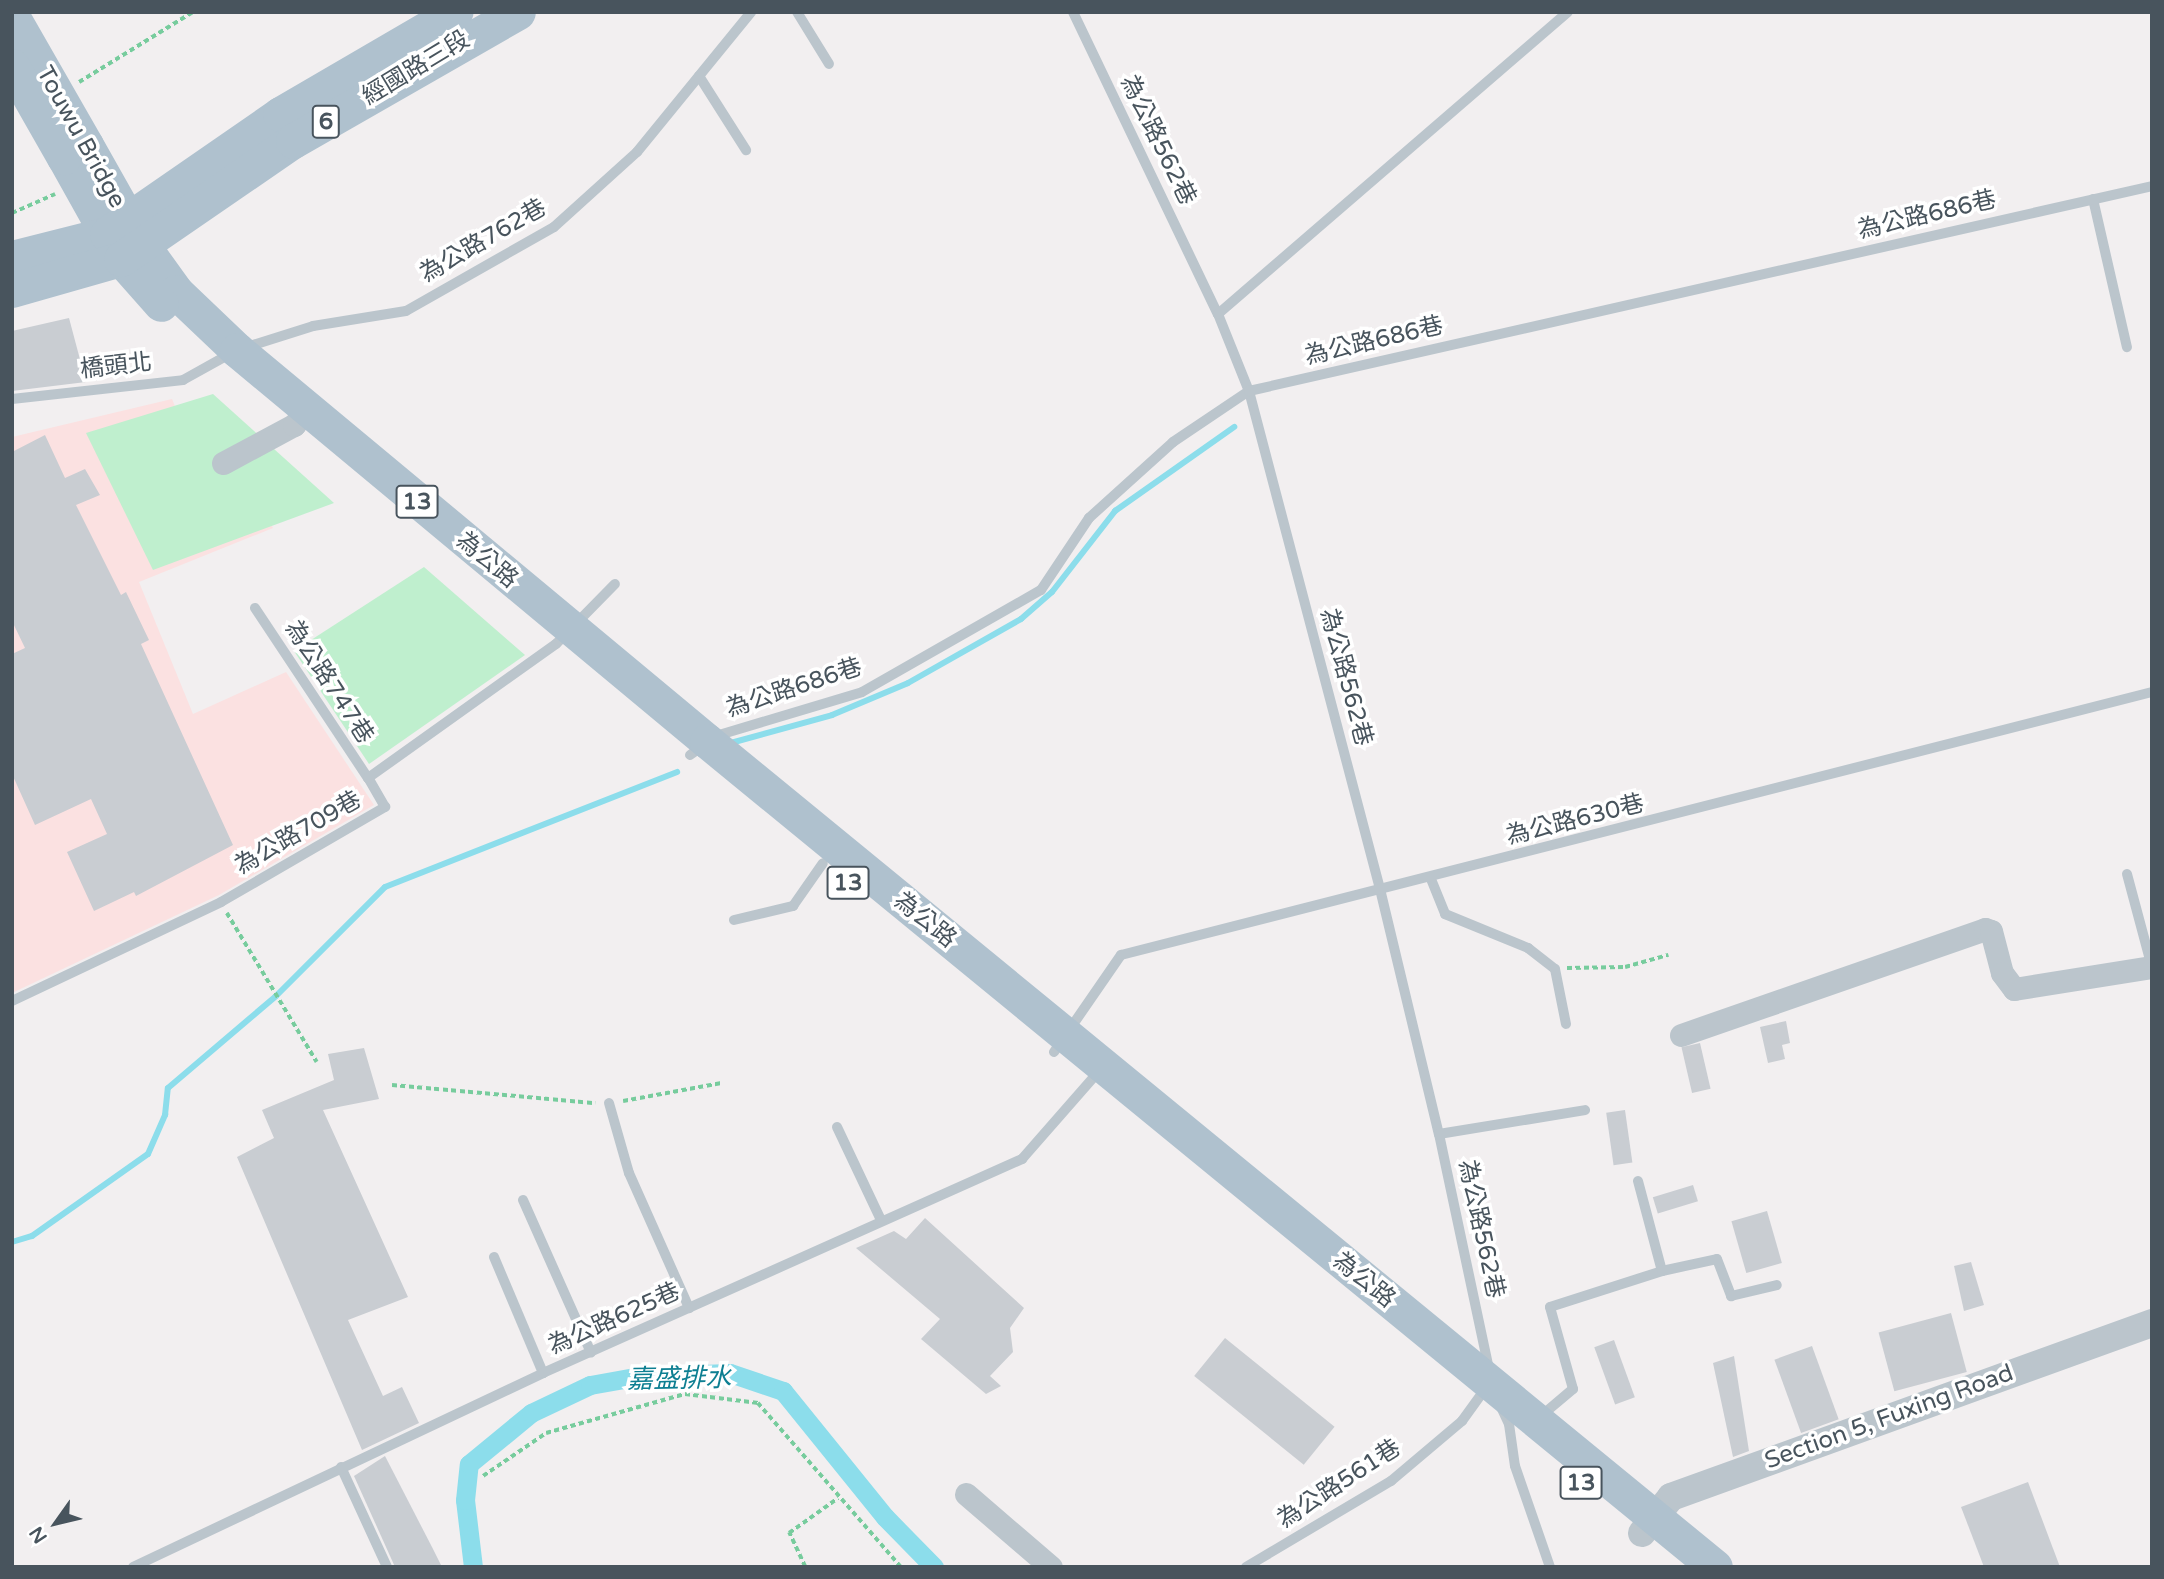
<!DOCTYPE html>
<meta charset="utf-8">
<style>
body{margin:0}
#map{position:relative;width:2164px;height:1579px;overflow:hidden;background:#f2eff0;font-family:"Varela Round","Noto Sans TC",sans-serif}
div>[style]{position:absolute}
.medical>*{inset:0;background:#fbe1e1}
.green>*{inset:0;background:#bfefce}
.stream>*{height:6px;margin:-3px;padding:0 3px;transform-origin:3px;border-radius:3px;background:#8cddeb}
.canal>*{height:19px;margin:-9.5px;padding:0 9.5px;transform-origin:9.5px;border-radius:9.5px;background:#8cddeb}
.building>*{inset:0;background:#c9cdd2;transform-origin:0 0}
.path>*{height:3.5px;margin-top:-1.75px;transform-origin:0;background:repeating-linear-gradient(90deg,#77cc9d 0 5px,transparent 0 8.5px)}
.service>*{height:10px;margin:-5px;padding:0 5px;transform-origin:5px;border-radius:5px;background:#bbc5cc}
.minor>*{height:23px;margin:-11.5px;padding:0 11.5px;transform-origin:11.5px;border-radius:11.5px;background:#bbc5cc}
.tertiary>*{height:28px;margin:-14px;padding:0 14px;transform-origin:14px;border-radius:14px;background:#bbc5cc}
.primary>*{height:35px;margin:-17.5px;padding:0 17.5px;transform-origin:17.5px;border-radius:17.5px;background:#afc1ce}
.primary-bridge>*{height:35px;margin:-17.5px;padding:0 17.5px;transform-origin:17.5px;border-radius:17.5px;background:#afc1ce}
span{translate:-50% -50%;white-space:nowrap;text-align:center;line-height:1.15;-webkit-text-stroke:7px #fff;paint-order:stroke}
.shield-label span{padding:2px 5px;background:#fff;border:2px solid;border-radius:5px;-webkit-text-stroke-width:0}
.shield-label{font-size:23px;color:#48545d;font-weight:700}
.street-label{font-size:24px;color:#48545d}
.water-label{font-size:26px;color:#0e7f92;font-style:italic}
.frame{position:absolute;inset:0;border:14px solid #48545d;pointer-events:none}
.north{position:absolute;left:21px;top:1488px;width:70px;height:70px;-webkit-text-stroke:5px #fff;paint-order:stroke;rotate:236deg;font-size:19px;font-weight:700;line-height:28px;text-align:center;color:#48545d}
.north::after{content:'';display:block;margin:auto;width:24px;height:32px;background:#48545d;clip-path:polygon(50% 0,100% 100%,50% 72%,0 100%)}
</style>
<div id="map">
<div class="medical">
<i style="clip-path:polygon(172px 399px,198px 461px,243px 472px,273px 528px,139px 582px,193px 714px,286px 672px,374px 805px,219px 895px,12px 993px,12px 437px)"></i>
</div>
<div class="green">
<i style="clip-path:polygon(213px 394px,334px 503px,153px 570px,86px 433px)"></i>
<i style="clip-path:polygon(424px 567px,525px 655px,369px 764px,294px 651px)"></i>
</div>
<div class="stream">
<i style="left:727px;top:744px;width:109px;rotate:-15.4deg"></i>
<i style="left:832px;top:715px;width:82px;rotate:-22.8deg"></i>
<i style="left:908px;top:683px;width:130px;rotate:-29.5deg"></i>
<i style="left:1021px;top:619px;width:41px;rotate:-41.1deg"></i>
<i style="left:1052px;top:592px;width:103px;rotate:-52.1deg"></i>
<i style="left:1115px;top:511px;width:146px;rotate:-35.2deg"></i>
<i style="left:12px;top:1242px;width:21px;rotate:-17deg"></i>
<i style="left:32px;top:1236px;width:142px;rotate:-35.3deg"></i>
<i style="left:148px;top:1154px;width:43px;rotate:-66.4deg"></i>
<i style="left:165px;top:1115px;width:27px;rotate:-84deg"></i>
<i style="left:168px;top:1088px;width:142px;rotate:-40.4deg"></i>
<i style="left:276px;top:996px;width:154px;rotate:-45deg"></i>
<i style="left:385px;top:887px;width:314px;rotate:-21.5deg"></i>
</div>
<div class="canal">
<i style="left:473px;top:1567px;width:67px;rotate:-96.8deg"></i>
<i style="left:465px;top:1500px;width:36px;rotate:-84deg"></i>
<i style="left:469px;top:1464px;width:80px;rotate:-39.4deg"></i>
<i style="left:531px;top:1413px;width:65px;rotate:-25.4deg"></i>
<i style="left:590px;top:1385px;width:52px;rotate:-10deg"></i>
<i style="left:641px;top:1376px;width:89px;rotate:-1.9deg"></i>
<i style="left:730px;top:1373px;width:56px;rotate:18.8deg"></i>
<i style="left:783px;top:1391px;width:162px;rotate:51deg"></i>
<i style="left:885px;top:1517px;width:70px;rotate:45.6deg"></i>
</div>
<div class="building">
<i style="clip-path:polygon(69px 318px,86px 382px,12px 391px,12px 331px)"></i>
<i style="clip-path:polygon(45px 435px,65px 478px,85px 469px,100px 495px,76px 505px,121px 595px,126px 592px,149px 640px,141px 644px,233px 845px,136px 896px,134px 892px,94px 911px,67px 852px,107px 834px,91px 799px,35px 825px,12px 774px,12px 654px,25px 648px,12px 621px,12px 452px)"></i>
<i style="clip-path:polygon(1786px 1021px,1790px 1043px,1782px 1045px,1785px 1059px,1768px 1063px,1760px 1027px)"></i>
<i style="left:1700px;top:1043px;width:47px;height:19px;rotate:77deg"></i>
<i style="clip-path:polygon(364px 1048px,379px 1099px,323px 1110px,408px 1297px,348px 1320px,383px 1396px,402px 1387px,419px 1423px,362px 1450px,237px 1157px,274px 1138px,262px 1110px,334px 1080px,328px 1054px)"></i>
<i style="left:1625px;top:1110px;width:53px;height:19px;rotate:82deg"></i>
<i style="left:1693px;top:1185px;width:17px;height:42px;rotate:73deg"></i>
<i style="left:1767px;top:1211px;width:54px;height:37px;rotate:74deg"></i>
<i style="clip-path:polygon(925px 1218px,1024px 1308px,1010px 1328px,1013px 1352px,990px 1376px,1001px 1386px,986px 1394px,921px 1339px,940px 1319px,856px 1248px,894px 1231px,906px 1239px)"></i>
<i style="clip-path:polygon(1971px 1262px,1984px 1305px,1964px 1311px,1954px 1266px)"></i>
<i style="left:1951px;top:1313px;width:61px;height:75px;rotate:75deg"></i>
<i style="left:1225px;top:1338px;width:141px;height:49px;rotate:39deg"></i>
<i style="left:1614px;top:1340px;width:61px;height:21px;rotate:70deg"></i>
<i style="left:1812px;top:1346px;width:78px;height:40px;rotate:70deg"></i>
<i style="clip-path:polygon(1734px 1356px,1749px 1451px,1733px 1457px,1713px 1363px)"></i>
<i style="clip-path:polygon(385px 1456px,433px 1549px,442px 1567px,395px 1567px,354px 1476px)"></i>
<i style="clip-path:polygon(2028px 1482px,2060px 1567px,1984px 1567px,1961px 1507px)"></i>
</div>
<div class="path">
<i style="left:79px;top:82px;width:134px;rotate:-31.6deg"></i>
<i style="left:12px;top:213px;width:47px;rotate:-23.8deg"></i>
<i style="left:227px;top:913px;width:174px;rotate:58.9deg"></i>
<i style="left:1567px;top:968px;width:58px;rotate:-1deg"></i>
<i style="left:1625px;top:967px;width:45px;rotate:-15.6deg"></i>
<i style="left:392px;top:1085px;width:204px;rotate:5.1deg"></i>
<i style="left:623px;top:1101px;width:100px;rotate:-10.4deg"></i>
<i style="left:483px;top:1476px;width:76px;rotate:-34.3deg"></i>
<i style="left:546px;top:1433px;width:144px;rotate:-15.7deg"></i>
<i style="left:685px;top:1394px;width:74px;rotate:7deg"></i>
<i style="left:758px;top:1403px;width:218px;rotate:48.9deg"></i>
<i style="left:805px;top:1567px;width:38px;rotate:-115deg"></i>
<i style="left:789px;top:1533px;width:60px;rotate:-35.5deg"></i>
</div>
<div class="service">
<i style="left:797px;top:12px;width:61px;rotate:58.4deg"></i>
<i style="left:1073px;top:12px;width:335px;rotate:64.4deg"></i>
<i style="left:1218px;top:314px;width:83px;rotate:68.1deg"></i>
<i style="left:1249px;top:391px;width:515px;rotate:75.26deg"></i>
<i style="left:1380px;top:889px;width:252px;rotate:76.5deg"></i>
<i style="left:1439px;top:1134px;width:240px;rotate:78deg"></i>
<i style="left:699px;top:76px;width:88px;rotate:57.6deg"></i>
<i style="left:2093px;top:199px;width:152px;rotate:77.1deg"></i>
<i style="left:1218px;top:314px;width:462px;rotate:-40.8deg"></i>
<i style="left:12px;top:399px;width:172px;rotate:-6.3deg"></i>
<i style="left:183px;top:380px;width:62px;rotate:-29.1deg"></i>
<i style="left:237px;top:350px;width:80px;rotate:-17.5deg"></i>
<i style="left:313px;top:326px;width:94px;rotate:-9.2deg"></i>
<i style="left:406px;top:311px;width:170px;rotate:-29.6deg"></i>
<i style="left:554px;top:227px;width:112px;rotate:-42.1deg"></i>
<i style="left:637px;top:152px;width:181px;rotate:-50.8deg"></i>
<i style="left:255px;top:608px;width:204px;rotate:56.4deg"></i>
<i style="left:690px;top:755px;width:35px;rotate:-35deg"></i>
<i style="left:719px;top:735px;width:149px;rotate:-16.7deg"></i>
<i style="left:862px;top:692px;width:206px;rotate:-29.7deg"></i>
<i style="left:1041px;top:590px;width:87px;rotate:-56.3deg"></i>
<i style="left:1089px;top:518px;width:113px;rotate:-42.1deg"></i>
<i style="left:1173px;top:442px;width:92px;rotate:-33.9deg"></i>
<i style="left:1249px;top:391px;width:926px;rotate:-12.79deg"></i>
<i style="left:2127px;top:874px;width:96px;rotate:75deg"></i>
<i style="left:1431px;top:879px;width:38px;rotate:68deg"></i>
<i style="left:1445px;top:914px;width:90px;rotate:22.3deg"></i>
<i style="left:1528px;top:948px;width:34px;rotate:38deg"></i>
<i style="left:1555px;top:969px;width:56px;rotate:78.7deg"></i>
<i style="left:734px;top:920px;width:61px;rotate:-13.3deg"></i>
<i style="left:793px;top:906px;width:52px;rotate:-55.1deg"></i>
<i style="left:12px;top:1001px;width:231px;rotate:-25.3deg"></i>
<i style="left:221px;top:902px;width:190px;rotate:-30.1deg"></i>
<i style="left:385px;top:807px;width:34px;rotate:-120deg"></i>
<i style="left:368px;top:778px;width:231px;rotate:-35.5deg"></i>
<i style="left:556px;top:644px;width:84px;rotate:-45.5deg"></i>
<i style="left:1054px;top:1052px;width:118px;rotate:-55.4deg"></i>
<i style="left:1121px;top:955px;width:1064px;rotate:-14.31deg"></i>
<i style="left:609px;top:1103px;width:73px;rotate:74.1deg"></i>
<i style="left:629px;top:1173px;width:148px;rotate:66deg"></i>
<i style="left:837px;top:1127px;width:103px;rotate:64.7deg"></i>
<i style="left:1439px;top:1134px;width:148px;rotate:-9.3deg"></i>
<i style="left:1638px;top:1181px;width:93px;rotate:75.1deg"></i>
<i style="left:523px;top:1200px;width:167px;rotate:66deg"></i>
<i style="left:494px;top:1257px;width:126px;rotate:67.1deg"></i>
<i style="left:1501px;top:1407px;width:19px;rotate:65deg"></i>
<i style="left:1509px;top:1424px;width:42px;rotate:81.9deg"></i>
<i style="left:1515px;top:1466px;width:107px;rotate:70.9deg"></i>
<i style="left:1541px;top:1416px;width:42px;rotate:-40.2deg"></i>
<i style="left:1573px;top:1389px;width:85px;rotate:-105.7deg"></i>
<i style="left:1550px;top:1307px;width:118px;rotate:-17.8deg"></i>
<i style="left:1662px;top:1271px;width:56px;rotate:-12.3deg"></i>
<i style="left:1717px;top:1259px;width:40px;rotate:69deg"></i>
<i style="left:1731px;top:1296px;width:47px;rotate:-13.4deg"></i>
<i style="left:341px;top:1467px;width:110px;rotate:65.3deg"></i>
<i style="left:133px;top:1567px;width:454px;rotate:-25.3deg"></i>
<i style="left:543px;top:1373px;width:525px;rotate:-24.07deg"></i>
<i style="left:1022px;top:1159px;width:118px;rotate:-48.8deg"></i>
<i style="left:1246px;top:1567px;width:169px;rotate:-30.7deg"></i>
<i style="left:1391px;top:1481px;width:93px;rotate:-40.2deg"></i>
<i style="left:1462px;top:1421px;width:44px;rotate:-54.2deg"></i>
</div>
<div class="minor">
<i style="left:223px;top:463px;width:81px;rotate:-28.2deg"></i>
<i style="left:294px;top:425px;width:19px;rotate:-51deg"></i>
<i style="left:1681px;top:1035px;width:322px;rotate:-19.2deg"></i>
<i style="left:1985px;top:929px;width:6px;rotate:18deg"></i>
<i style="left:1991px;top:931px;width:43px;rotate:75.3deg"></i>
<i style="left:2002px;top:973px;width:20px;rotate:53deg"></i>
<i style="left:2014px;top:989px;width:140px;rotate:-9.1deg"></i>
<i style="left:966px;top:1494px;width:112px;rotate:40.7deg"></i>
</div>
<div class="tertiary">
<i style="left:1642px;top:1533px;width:46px;rotate:-51.1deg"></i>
<i style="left:1671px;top:1497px;width:512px;rotate:-19.89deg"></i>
</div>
<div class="primary">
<i style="left:86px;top:145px;width:116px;rotate:60.6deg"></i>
<i style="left:143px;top:246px;width:57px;rotate:54.3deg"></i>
<i style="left:176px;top:292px;width:84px;rotate:43.6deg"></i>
<i style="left:237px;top:350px;width:611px;rotate:39.76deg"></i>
<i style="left:707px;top:741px;width:1303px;rotate:39.33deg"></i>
<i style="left:64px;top:157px;width:117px;rotate:60.8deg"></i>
<i style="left:121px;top:259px;width:60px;rotate:48.4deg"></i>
<i style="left:12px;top:258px;width:98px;rotate:-14.2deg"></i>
<i style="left:107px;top:234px;width:211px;rotate:-34.7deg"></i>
<i style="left:280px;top:114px;width:203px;rotate:-30.2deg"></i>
<i style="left:12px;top:290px;width:113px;rotate:-15.9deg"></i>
<i style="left:121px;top:259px;width:209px;rotate:-34.5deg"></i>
<i style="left:293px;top:141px;width:259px;rotate:-29.8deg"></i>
</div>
<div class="primary-bridge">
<i style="left:12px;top:16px;width:149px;rotate:60.2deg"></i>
<i style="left:12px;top:66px;width:105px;rotate:60.3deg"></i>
</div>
<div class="shield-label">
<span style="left:326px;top:122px">6</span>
<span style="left:417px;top:502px">13</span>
<span style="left:848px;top:883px">13</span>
<span style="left:1581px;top:1483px">13</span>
</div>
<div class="street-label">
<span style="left:416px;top:68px;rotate:-31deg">經國路三段</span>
<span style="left:81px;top:137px;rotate:61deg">Touwu Bridge</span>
<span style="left:1158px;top:140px;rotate:64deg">為公路562巷</span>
<span style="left:1927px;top:215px;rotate:-13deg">為公路686巷</span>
<span style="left:483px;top:241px;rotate:-30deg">為公路762巷</span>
<span style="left:1374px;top:341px;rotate:-13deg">為公路686巷</span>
<span style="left:116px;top:366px;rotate:-6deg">橋頭北</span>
<span style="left:487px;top:560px;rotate:40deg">為公路</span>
<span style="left:1346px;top:677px;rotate:75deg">為公路562巷</span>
<span style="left:329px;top:682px;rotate:57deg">為公路747巷</span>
<span style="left:794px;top:688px;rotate:-18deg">為公路686巷</span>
<span style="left:1575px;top:820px;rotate:-14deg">為公路630巷</span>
<span style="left:298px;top:833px;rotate:-30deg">為公路709巷</span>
<span style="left:925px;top:920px;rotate:39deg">為公路</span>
<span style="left:1481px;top:1229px;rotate:78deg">為公路562巷</span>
<span style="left:1364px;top:1280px;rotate:39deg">為公路</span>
<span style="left:614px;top:1319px;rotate:-24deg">為公路625巷</span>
<span style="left:1889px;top:1417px;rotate:-20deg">Section 5, Fuxing Road</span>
<span style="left:1339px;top:1484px;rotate:-33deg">為公路561巷</span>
</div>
<div class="water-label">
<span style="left:679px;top:1379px;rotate:-1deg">嘉盛排水</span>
</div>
<div class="frame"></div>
<div class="north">N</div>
</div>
